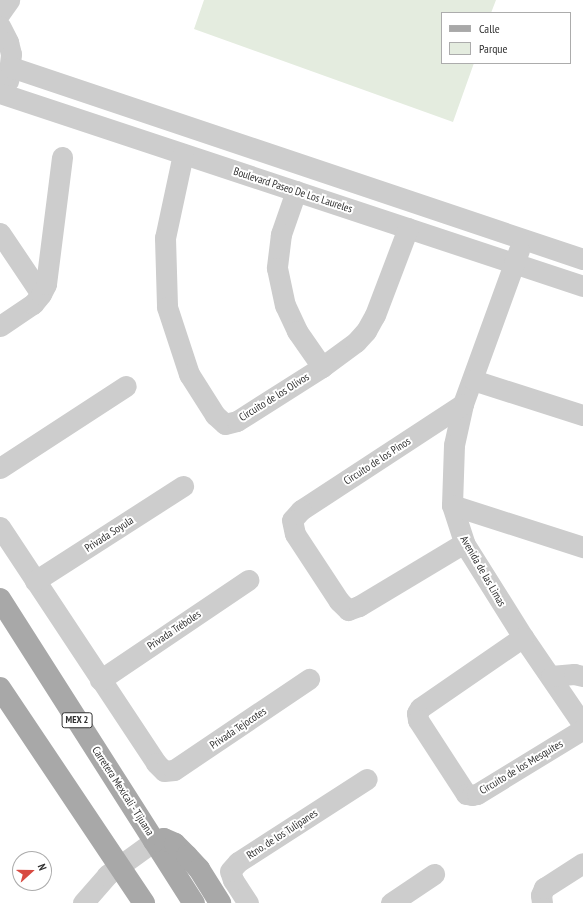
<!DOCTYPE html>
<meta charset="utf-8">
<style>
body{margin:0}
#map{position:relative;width:583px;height:903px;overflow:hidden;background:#fff;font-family:"PT Sans Narrow",sans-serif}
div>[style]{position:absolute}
.green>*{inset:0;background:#e4ecdf}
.minor>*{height:21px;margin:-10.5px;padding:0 10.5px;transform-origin:10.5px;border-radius:10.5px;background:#cdcdcd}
.major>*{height:22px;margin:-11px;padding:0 11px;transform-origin:11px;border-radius:11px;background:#a8a8a8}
span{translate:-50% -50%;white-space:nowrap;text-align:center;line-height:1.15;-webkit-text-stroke:4px #fff;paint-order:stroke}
.shield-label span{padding:1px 3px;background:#fff;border:1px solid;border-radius:3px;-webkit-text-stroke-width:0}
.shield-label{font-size:10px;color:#303030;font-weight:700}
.street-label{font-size:11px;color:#303030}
.legend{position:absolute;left:441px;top:12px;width:130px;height:52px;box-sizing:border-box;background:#fff;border:1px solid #acacac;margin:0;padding:5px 7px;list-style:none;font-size:12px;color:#303030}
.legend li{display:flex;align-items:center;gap:8px;height:20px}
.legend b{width:20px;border:1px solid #acacac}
.north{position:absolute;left:12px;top:851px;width:40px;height:40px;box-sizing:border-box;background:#fff;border:1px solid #acacac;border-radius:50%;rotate:69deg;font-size:11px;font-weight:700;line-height:16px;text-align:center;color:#303030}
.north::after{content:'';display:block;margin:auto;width:14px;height:18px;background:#d84a41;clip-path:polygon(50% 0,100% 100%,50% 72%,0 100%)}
</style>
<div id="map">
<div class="green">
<i style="clip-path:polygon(204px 0,496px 0,491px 13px,442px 13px,442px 63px,474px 63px,453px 122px,194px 29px)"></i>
</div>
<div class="minor">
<i style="left:0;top:13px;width:16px;rotate:-55deg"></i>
<i style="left:0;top:26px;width:18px;rotate:63deg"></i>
<i style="left:8px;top:42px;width:12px;rotate:76deg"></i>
<i style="left:11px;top:54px;width:27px;rotate:96deg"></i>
<i style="left:11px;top:67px;width:603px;rotate:18.56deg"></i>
<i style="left:3px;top:94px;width:611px;rotate:18.32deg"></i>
<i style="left:183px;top:154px;width:86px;rotate:102.1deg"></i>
<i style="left:165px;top:238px;width:69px;rotate:88.3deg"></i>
<i style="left:167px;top:307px;width:71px;rotate:71.8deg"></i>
<i style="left:189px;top:374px;width:49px;rotate:57.6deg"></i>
<i style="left:215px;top:415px;width:13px;rotate:42deg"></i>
<i style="left:225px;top:424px;width:12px;rotate:-14deg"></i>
<i style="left:237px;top:421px;width:101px;rotate:-32.4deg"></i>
<i style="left:322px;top:367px;width:42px;rotate:-36.3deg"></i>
<i style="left:356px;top:342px;width:15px;rotate:-48deg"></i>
<i style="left:366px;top:331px;width:18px;rotate:-61deg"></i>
<i style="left:375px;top:315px;width:93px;rotate:-69.2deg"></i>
<i style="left:296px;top:191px;width:46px;rotate:109.2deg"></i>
<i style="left:281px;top:234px;width:34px;rotate:97deg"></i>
<i style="left:277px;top:268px;width:38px;rotate:78deg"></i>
<i style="left:285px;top:305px;width:29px;rotate:65deg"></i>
<i style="left:297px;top:331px;width:44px;rotate:55.2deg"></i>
<i style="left:0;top:233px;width:73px;rotate:56.1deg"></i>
<i style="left:519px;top:250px;width:164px;rotate:110deg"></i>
<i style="left:463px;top:404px;width:42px;rotate:102.4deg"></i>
<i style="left:454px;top:445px;width:60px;rotate:91.9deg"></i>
<i style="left:452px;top:505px;width:40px;rotate:72deg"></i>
<i style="left:464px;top:543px;width:111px;rotate:57.9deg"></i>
<i style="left:523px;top:637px;width:107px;rotate:55.7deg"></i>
<i style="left:0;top:326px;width:40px;rotate:-34deg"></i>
<i style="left:33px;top:304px;width:13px;rotate:-51deg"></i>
<i style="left:41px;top:294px;width:11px;rotate:-63deg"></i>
<i style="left:46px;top:284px;width:128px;rotate:-82.8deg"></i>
<i style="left:473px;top:380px;width:115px;rotate:17.7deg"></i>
<i style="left:463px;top:404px;width:194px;rotate:146.8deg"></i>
<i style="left:301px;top:510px;width:13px;rotate:132deg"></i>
<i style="left:292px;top:520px;width:14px;rotate:78deg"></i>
<i style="left:295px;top:534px;width:80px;rotate:56.7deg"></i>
<i style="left:339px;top:601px;width:13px;rotate:45deg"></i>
<i style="left:348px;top:610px;width:12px;rotate:-20deg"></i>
<i style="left:359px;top:606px;width:122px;rotate:-31deg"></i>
<i style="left:0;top:468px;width:150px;rotate:-33.1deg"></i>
<i style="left:452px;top:505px;width:138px;rotate:17.8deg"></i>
<i style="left:0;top:527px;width:283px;rotate:56.5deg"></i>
<i style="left:156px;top:763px;width:11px;rotate:45deg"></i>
<i style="left:164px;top:771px;width:10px;rotate:-6deg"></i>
<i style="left:174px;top:770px;width:163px;rotate:-34deg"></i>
<i style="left:35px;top:581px;width:176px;rotate:-32.7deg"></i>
<i style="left:523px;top:637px;width:125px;rotate:145.4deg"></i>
<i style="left:420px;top:708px;width:6px;rotate:121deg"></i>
<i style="left:417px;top:713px;width:7px;rotate:82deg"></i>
<i style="left:418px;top:720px;width:88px;rotate:57deg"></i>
<i style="left:466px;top:794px;width:6px;rotate:9deg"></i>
<i style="left:472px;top:795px;width:5px;rotate:-11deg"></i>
<i style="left:477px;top:794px;width:124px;rotate:-31.5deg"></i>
<i style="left:551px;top:676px;width:23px;rotate:-5deg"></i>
<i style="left:574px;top:674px;width:9px;rotate:13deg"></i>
<i style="left:100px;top:680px;width:179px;rotate:-34deg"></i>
<i style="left:83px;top:903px;width:37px;rotate:-49deg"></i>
<i style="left:107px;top:875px;width:58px;rotate:-35.9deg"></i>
<i style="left:248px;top:903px;width:27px;rotate:-123deg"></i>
<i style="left:233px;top:880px;width:9px;rotate:-108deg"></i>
<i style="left:230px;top:871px;width:12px;rotate:-48deg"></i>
<i style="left:238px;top:862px;width:153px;rotate:-32.8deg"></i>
<i style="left:391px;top:903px;width:52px;rotate:-34deg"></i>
<i style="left:542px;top:903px;width:8px;rotate:-97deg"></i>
<i style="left:541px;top:895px;width:8px;rotate:-67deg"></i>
<i style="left:544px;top:888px;width:46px;rotate:-32.7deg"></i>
</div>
<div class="major">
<i style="left:0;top:599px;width:361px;rotate:57.5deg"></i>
<i style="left:0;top:688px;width:259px;rotate:56.2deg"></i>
<i style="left:154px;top:841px;width:10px;rotate:-11deg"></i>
<i style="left:164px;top:839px;width:12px;rotate:24deg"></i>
<i style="left:175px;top:844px;width:17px;rotate:45deg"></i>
<i style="left:187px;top:856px;width:18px;rotate:47deg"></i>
<i style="left:199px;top:869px;width:40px;rotate:58deg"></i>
</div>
<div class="shield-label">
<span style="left:77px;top:720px">MEX 2</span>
</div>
<div class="street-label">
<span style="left:293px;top:190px;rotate:18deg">Boulevard Paseo De Los Laureles</span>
<span style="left:274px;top:397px;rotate:-32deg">Circuito de los Olivos</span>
<span style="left:377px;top:461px;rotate:-33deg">Circuito de los Pinos</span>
<span style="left:109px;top:534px;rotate:-33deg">Privada Soyula</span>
<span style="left:483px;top:571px;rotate:60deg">Avenida de las Limas</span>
<span style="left:174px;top:630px;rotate:-34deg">Privada Tréboles</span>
<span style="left:238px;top:728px;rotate:-34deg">Privada Tejocotes</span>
<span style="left:521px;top:767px;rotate:-31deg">Circuito de los Mesquites</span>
<span style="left:123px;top:791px;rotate:57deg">Carretera Mexicali - Tijuana</span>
<span style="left:282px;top:834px;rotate:-33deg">Rtno. de los Tulipanes</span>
</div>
<ul class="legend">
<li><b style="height:5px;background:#a8a8a8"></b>Calle</li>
<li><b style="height:11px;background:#e4ecdf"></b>Parque</li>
</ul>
<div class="north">N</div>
</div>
